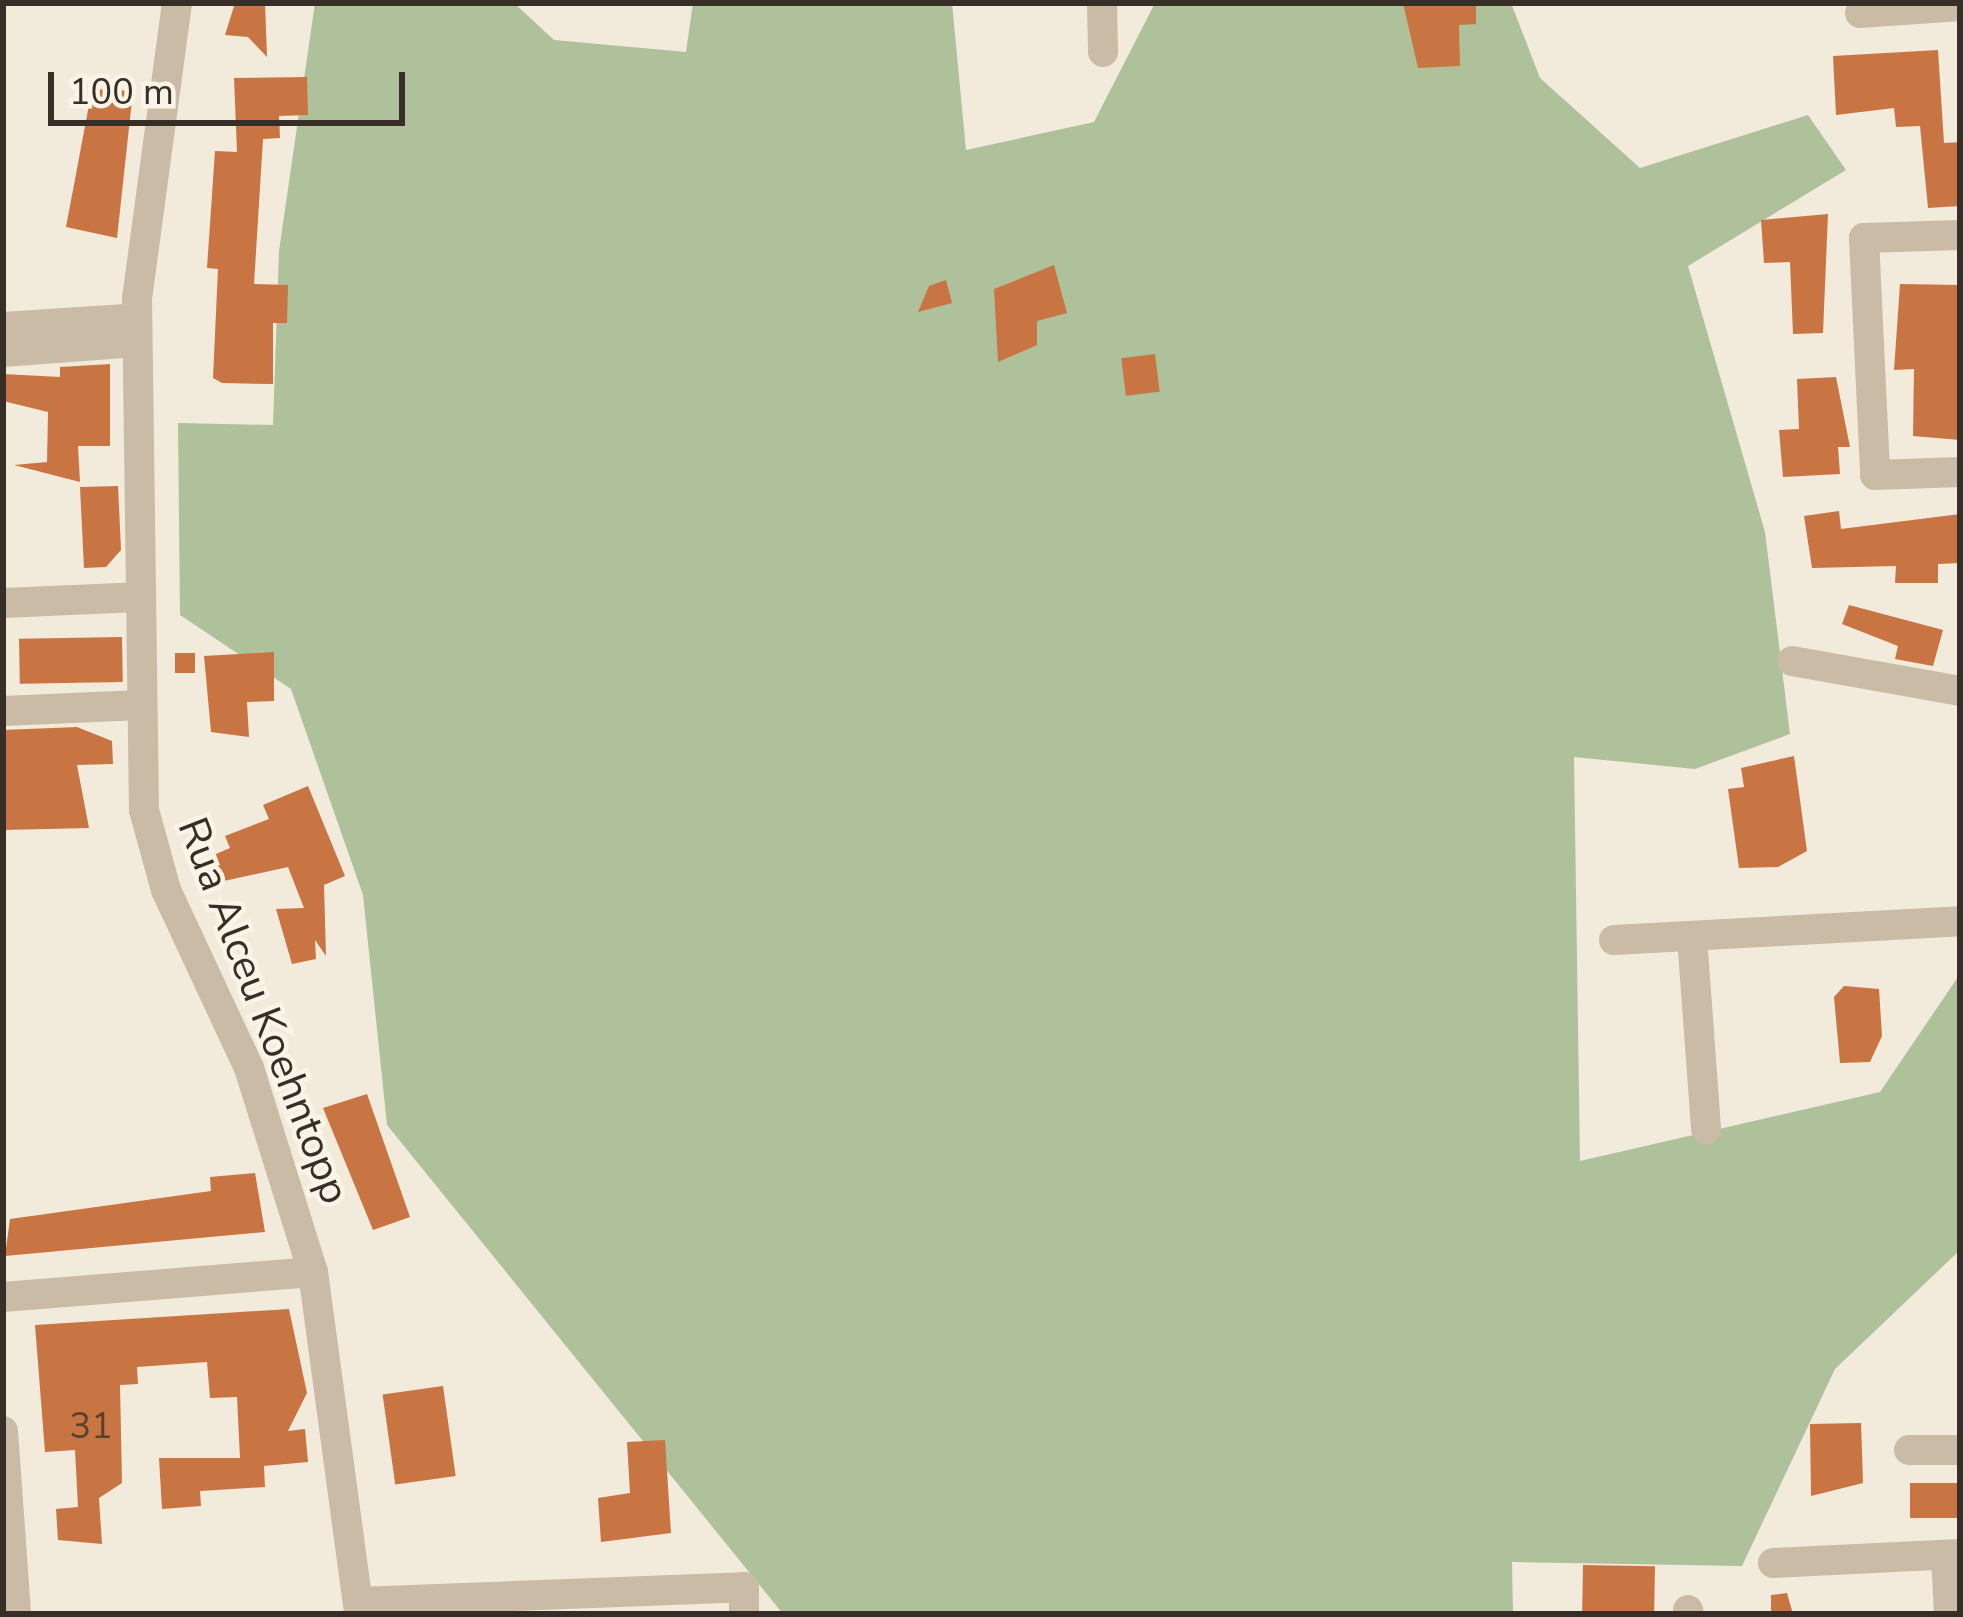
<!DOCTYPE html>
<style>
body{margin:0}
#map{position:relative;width:1963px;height:1617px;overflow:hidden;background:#f2eadb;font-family:"Nunito Sans",sans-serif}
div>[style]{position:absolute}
.green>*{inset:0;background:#afc19a}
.building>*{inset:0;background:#c87443;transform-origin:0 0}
.street>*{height:30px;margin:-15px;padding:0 15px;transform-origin:15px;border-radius:15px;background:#cabba6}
span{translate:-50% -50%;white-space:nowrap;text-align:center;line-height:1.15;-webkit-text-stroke:9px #faf3e7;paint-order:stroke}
.number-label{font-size:36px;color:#5a402e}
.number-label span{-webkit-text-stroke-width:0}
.street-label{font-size:42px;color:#362e27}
.frame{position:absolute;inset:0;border:6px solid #362e27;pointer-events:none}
.scale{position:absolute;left:48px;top:72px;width:357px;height:54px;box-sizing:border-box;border:6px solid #362e27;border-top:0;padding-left:15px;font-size:36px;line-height:42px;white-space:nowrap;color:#362e27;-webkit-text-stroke:9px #faf3e7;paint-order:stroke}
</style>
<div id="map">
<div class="green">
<i style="clip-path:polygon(315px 3px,514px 3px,554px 40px,686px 52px,693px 3px,952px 3px,966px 150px,1094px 122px,1155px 3px,1511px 3px,1540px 78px,1640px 168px,1808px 115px,1846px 170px,1688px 266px,1765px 532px,1790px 734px,1695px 769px,1574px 757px,1580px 1161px,1880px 1092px,1960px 974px,1960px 1250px,1835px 1369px,1742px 1566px,1512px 1562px,1513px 1614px,783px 1614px,387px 1125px,363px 895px,291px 689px,180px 615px,178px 423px,273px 425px,279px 251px)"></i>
</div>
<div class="building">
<i style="clip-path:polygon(235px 3px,265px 3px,267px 57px,248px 37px,225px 35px)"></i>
<i style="clip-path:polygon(1403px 3px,1476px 3px,1476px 24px,1459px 25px,1460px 66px,1418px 68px)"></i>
<i style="clip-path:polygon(1938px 50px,1944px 143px,1960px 142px,1960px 206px,1928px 208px,1920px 126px,1896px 127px,1894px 108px,1836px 115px,1833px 56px)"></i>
<i style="clip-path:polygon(307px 77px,308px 115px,279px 116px,280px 138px,263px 139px,254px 284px,288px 285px,287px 323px,273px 323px,273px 384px,222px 383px,213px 378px,218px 269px,207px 268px,215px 151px,237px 152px,234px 78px)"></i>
<i style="clip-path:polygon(92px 89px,133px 91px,117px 238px,66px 227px)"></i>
<i style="clip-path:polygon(1828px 214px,1823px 333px,1793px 334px,1790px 262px,1764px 263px,1761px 220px)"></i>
<i style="clip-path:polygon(1054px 265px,1067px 313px,1037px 321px,1037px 345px,998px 362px,994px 289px)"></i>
<i style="clip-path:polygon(946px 280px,952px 303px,918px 312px,929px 286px)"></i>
<i style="clip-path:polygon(1900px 284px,1960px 285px,1960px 440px,1913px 436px,1914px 369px,1894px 370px)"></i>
<i style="left:1155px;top:354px;width:38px;height:34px;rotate:83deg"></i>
<i style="clip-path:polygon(110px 364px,110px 446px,78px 446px,80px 482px,14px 465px,47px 462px,48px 412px,3px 401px,3px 374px,60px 377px,60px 367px)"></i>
<i style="clip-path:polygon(1836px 377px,1850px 447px,1838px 447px,1840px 474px,1783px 477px,1779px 430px,1799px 429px,1797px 379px)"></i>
<i style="clip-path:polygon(118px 486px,121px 550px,106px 567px,84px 568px,80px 487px)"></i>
<i style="clip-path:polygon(1839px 511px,1841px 529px,1960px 514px,1960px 563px,1938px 564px,1938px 583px,1895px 583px,1896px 566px,1812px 568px,1804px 516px)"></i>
<i style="clip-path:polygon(1849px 605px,1943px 630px,1933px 666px,1895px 659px,1898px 646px,1842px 624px)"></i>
<i style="left:122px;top:637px;width:45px;height:103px;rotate:89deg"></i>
<i style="clip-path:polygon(274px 652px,274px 701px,247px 702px,249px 737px,211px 732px,204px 656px)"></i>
<i style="left:175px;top:653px;width:20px;height:20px"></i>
<i style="clip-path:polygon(77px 727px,112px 741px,113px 764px,77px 765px,89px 828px,3px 830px,3px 730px)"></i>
<i style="clip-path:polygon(1794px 756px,1807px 851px,1778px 867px,1739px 868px,1728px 789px,1744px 787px,1741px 768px)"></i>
<i style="clip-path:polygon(308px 786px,345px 876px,324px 885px,326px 956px,315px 940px,316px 959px,292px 964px,276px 909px,304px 908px,288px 867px,219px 882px,209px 857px,230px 848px,225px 836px,269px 819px,263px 805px)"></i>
<i style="clip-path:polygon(1844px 986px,1879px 989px,1882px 1036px,1870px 1062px,1840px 1063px,1834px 997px)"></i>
<i style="clip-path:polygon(367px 1094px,410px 1217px,373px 1230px,323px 1108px)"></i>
<i style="clip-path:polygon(255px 1173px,265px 1232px,5px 1256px,10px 1219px,211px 1191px,210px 1177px)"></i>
<i style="clip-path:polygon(289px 1309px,307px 1393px,288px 1431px,305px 1429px,308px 1462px,264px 1466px,265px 1487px,200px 1491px,201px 1506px,162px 1509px,159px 1458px,240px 1458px,237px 1397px,210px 1398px,207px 1362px,137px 1367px,138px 1384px,120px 1385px,122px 1483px,99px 1498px,102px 1544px,58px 1540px,56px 1509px,78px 1507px,75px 1450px,45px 1452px,35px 1325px)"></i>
<i style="left:443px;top:1386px;width:91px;height:61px;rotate:82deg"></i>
<i style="clip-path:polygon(1861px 1423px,1863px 1483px,1811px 1496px,1810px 1424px)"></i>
<i style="clip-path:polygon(665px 1440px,671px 1533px,601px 1542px,598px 1498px,630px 1493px,627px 1442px)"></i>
<i style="left:1960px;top:1483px;width:35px;height:50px;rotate:90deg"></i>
<i style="left:1583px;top:1565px;width:72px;height:49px;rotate:1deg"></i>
<i style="clip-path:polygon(1787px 1593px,1793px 1614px,1771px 1614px,1771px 1595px)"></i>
</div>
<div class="street">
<i style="left:177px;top:3px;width:297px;rotate:97.7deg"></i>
<i style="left:137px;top:297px;width:513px;rotate:89.22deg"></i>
<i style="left:144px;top:810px;width:83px;rotate:74.6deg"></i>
<i style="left:166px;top:890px;width:196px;rotate:65deg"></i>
<i style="left:249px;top:1068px;width:214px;rotate:72.6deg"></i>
<i style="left:313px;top:1272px;width:345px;rotate:82.3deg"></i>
<i style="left:1102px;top:3px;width:49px;rotate:88.8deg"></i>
<i style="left:1860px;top:13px;width:100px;rotate:-4deg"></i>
<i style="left:1960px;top:235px;width:96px;rotate:178.2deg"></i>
<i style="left:1864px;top:238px;width:237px;rotate:87.3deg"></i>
<i style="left:1875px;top:475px;width:85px;rotate:-2deg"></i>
<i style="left:3px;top:327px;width:134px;rotate:-3.8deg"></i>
<i style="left:3px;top:352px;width:134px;rotate:-4.3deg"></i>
<i style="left:3px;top:603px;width:135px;rotate:-2.5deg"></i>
<i style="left:1792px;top:661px;width:171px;rotate:10.1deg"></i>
<i style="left:3px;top:711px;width:138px;rotate:-2.5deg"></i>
<i style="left:1692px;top:937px;width:193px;rotate:85.8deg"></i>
<i style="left:1614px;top:940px;width:347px;rotate:-3.1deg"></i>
<i style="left:3px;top:1297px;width:311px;rotate:-4.6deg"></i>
<i style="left:3px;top:1431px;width:183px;rotate:85.9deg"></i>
<i style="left:1909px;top:1450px;width:51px"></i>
<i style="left:1946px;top:1555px;width:59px;rotate:87.1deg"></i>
<i style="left:1773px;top:1563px;width:187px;rotate:-2.8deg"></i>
<i style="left:358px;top:1602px;width:386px;rotate:-2.2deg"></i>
<i style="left:744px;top:1587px;width:27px;rotate:90deg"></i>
<i style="left:1688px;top:1610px;width:4px;rotate:76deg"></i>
</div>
<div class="number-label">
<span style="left:91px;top:1427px">31</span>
</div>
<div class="street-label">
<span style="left:263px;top:1011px;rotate:69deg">Rua Alceu Koehntopp</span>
</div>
<div class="frame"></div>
<div class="scale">100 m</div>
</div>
